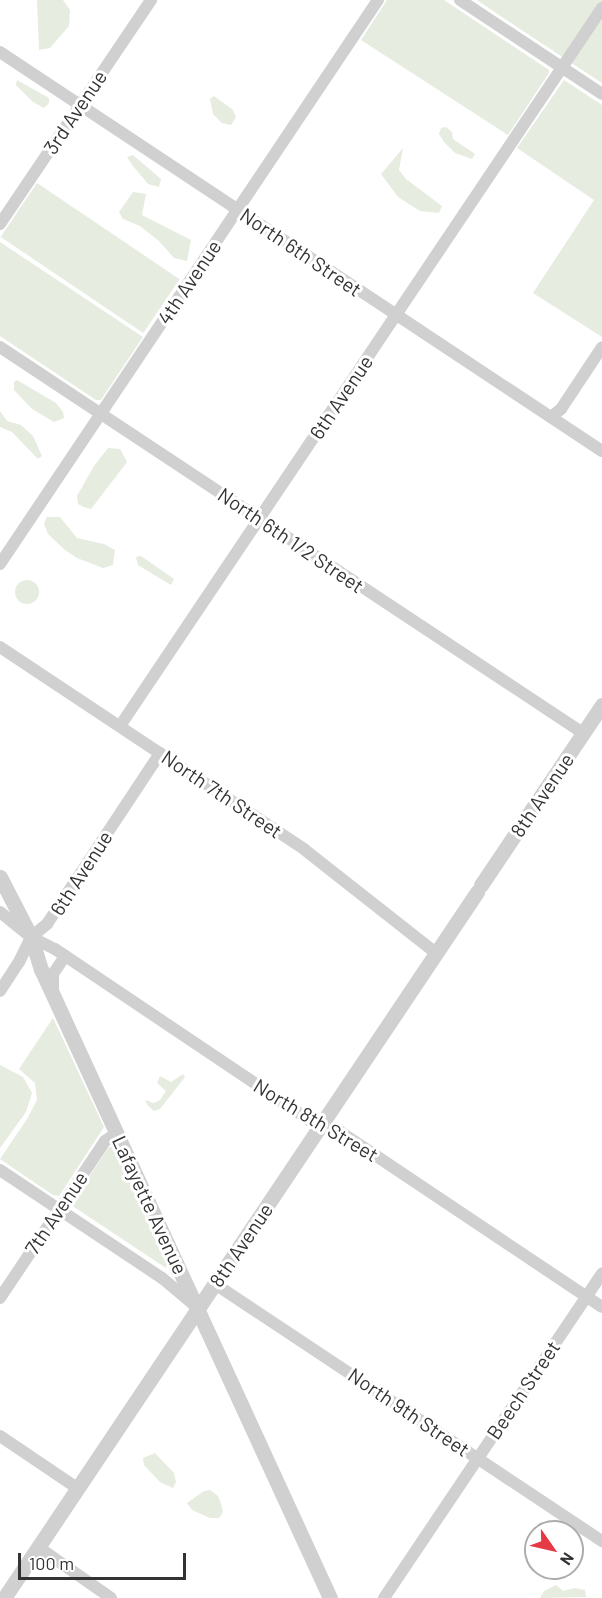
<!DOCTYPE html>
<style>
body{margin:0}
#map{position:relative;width:602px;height:1598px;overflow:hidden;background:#fff;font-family:Barlow,sans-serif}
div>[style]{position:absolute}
.green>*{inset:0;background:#e6ecdf;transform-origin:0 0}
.round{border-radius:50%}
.minor>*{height:12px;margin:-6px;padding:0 6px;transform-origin:6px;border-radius:6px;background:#d0d0d0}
.tertiary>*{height:15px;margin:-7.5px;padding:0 7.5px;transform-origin:7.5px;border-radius:7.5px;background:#d0d0d0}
span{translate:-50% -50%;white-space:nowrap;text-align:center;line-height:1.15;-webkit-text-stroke:6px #fff;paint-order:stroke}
.street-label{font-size:20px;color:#333}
.north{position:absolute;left:524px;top:1520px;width:60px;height:60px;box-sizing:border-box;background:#fff;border:2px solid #adadad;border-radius:50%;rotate:124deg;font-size:16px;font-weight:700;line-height:24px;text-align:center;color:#333}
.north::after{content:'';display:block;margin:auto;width:21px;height:27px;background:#e63946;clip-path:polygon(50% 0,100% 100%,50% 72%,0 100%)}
.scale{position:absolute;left:18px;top:1553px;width:168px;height:27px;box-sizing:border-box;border:3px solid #333;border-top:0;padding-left:8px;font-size:18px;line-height:21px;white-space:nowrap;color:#333;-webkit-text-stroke:4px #fff;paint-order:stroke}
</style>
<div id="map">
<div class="green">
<i style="clip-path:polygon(37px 0,63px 0,70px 10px,69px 26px,50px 48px,39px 50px)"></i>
<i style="clip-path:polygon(387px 0,444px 0,549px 70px,549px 73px,508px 135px,361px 40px)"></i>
<i style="clip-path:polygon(477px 0,602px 0,602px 83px,496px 13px)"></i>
<i style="clip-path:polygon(17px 80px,49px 98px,49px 103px,44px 108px,33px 102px,16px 85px)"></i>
<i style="clip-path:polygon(564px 80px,602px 105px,602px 337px,533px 293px,594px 200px,517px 148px)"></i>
<i style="clip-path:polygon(214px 96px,233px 110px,236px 117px,231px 125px,222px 123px,213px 114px,210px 99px)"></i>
<i style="clip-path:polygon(446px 127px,452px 132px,453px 139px,475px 154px,472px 159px,455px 153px,444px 142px,439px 134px,441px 128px)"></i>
<i style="clip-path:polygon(403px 148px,399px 170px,406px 179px,442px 206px,439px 213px,420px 211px,398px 197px,381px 174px)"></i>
<i style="clip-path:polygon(133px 155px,161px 179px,159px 187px,148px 184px,133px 166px,127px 157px)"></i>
<i style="left:37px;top:183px;width:172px;height:65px;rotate:34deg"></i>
<i style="clip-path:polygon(133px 192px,146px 194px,142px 215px,191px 240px,187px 261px,174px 258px,159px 241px,140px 226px,123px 219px,119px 212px)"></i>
<i style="clip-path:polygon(0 242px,143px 337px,101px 400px,96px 400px,0 336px)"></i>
<i style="clip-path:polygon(17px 380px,56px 403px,63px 412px,64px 418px,54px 422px,32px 409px,14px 390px,14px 382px)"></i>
<i style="clip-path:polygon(0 411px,7px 421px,21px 425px,33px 436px,42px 456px,38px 459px,12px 432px,0 427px)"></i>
<i style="clip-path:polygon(108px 448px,120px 449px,127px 462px,91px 509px,84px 507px,78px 504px,77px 496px,94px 466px)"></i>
<i style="clip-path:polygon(47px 517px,60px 517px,77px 538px,104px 544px,115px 550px,113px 565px,103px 568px,77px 558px,65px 550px,48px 534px,44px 524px)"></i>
<i style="clip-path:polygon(141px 556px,174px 579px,171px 585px,138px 565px,136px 557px)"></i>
<i class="round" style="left:15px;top:580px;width:24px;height:24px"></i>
<i style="clip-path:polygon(53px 1018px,104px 1127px,59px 1196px,53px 1195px,0 1159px,27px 1119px,37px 1100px,35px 1083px,19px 1069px)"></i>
<i style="clip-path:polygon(0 1065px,23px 1077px,32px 1093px,26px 1112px,0 1148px)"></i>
<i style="clip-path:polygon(183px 1074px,185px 1077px,160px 1109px,154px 1111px,148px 1106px,145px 1100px,154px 1103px,160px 1100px,166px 1091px,157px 1083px,160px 1076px,171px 1082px)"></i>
<i style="clip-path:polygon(113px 1146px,167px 1265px,166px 1268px,71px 1205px,108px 1148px)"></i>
<i style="clip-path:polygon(155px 1453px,174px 1473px,176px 1482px,173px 1488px,160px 1482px,144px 1465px,143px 1458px)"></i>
<i style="clip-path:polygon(210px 1490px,218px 1496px,221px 1504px,223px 1512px,219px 1518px,210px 1518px,192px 1510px,187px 1503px,204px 1491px)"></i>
<i style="clip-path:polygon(556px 1585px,563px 1591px,575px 1588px,585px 1590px,586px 1597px,540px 1598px,544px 1591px)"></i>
</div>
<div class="minor">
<i style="left:460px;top:0;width:170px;rotate:33.5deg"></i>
<i style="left:0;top:52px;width:722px;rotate:33.54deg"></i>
<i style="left:0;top:224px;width:270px;rotate:-56deg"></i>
<i style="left:0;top:347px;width:699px;rotate:33.51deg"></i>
<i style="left:551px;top:417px;width:13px;rotate:-39deg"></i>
<i style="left:561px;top:409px;width:74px;rotate:-56.5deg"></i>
<i style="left:0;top:564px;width:679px;rotate:-56.17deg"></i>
<i style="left:0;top:647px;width:366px;rotate:33.6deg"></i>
<i style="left:305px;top:850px;width:167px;rotate:38.2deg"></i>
<i style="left:120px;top:726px;width:865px;rotate:-56.13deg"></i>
<i style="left:0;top:912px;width:40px;rotate:39deg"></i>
<i style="left:31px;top:937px;width:27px;rotate:27deg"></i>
<i style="left:55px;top:949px;width:306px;rotate:33.9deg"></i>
<i style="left:309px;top:1120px;width:32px;rotate:20deg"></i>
<i style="left:339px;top:1131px;width:316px;rotate:33.8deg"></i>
<i style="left:0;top:991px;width:35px;rotate:-57deg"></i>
<i style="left:19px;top:962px;width:28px;rotate:-64deg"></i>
<i style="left:31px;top:937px;width:21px;rotate:-39deg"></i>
<i style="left:47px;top:924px;width:205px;rotate:-56.5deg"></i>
<i style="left:53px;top:992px;width:18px;rotate:-90deg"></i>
<i style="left:53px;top:974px;width:22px;rotate:-56deg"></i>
<i style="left:0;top:1170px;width:195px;rotate:33.7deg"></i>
<i style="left:162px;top:1278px;width:40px;rotate:40deg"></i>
<i style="left:215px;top:1284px;width:465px;rotate:33.6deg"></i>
<i style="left:0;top:1298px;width:189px;rotate:-56.2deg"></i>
<i style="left:105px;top:1141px;width:14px;rotate:-34deg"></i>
<i style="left:0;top:1436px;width:93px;rotate:34deg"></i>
<i style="left:38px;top:1547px;width:89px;rotate:34.9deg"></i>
<i style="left:384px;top:1598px;width:391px;rotate:-56.1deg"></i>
</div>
<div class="tertiary">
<i style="left:0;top:877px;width:68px;rotate:62.7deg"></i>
<i style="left:31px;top:937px;width:34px;rotate:73deg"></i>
<i style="left:41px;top:969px;width:692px;rotate:65.32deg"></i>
<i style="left:481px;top:885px;width:217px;rotate:-56.1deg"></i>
<i style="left:4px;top:1598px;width:850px;rotate:-56.18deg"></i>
</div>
<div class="street-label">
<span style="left:75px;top:112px;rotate:-56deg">3rd Avenue</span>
<span style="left:301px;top:252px;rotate:34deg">North 6th Street</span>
<span style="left:189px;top:282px;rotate:-56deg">4th Avenue</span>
<span style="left:341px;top:397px;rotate:-56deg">6th Avenue</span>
<span style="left:291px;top:540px;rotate:34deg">North 6th 1/2 Street</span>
<span style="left:222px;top:794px;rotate:34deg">North 7th Street</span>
<span style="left:542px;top:795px;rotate:-56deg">8th Avenue</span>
<span style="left:81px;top:873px;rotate:-57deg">6th Avenue</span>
<span style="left:316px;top:1120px;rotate:31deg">North 8th Street</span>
<span style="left:150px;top:1205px;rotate:65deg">Lafayette Avenue</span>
<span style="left:56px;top:1213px;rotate:-56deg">7th Avenue</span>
<span style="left:241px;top:1245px;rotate:-56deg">8th Avenue</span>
<span style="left:523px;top:1390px;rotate:-56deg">Beech Street</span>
<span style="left:409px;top:1412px;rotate:34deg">North 9th Street</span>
</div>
<div class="north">N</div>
<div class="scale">100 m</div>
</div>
